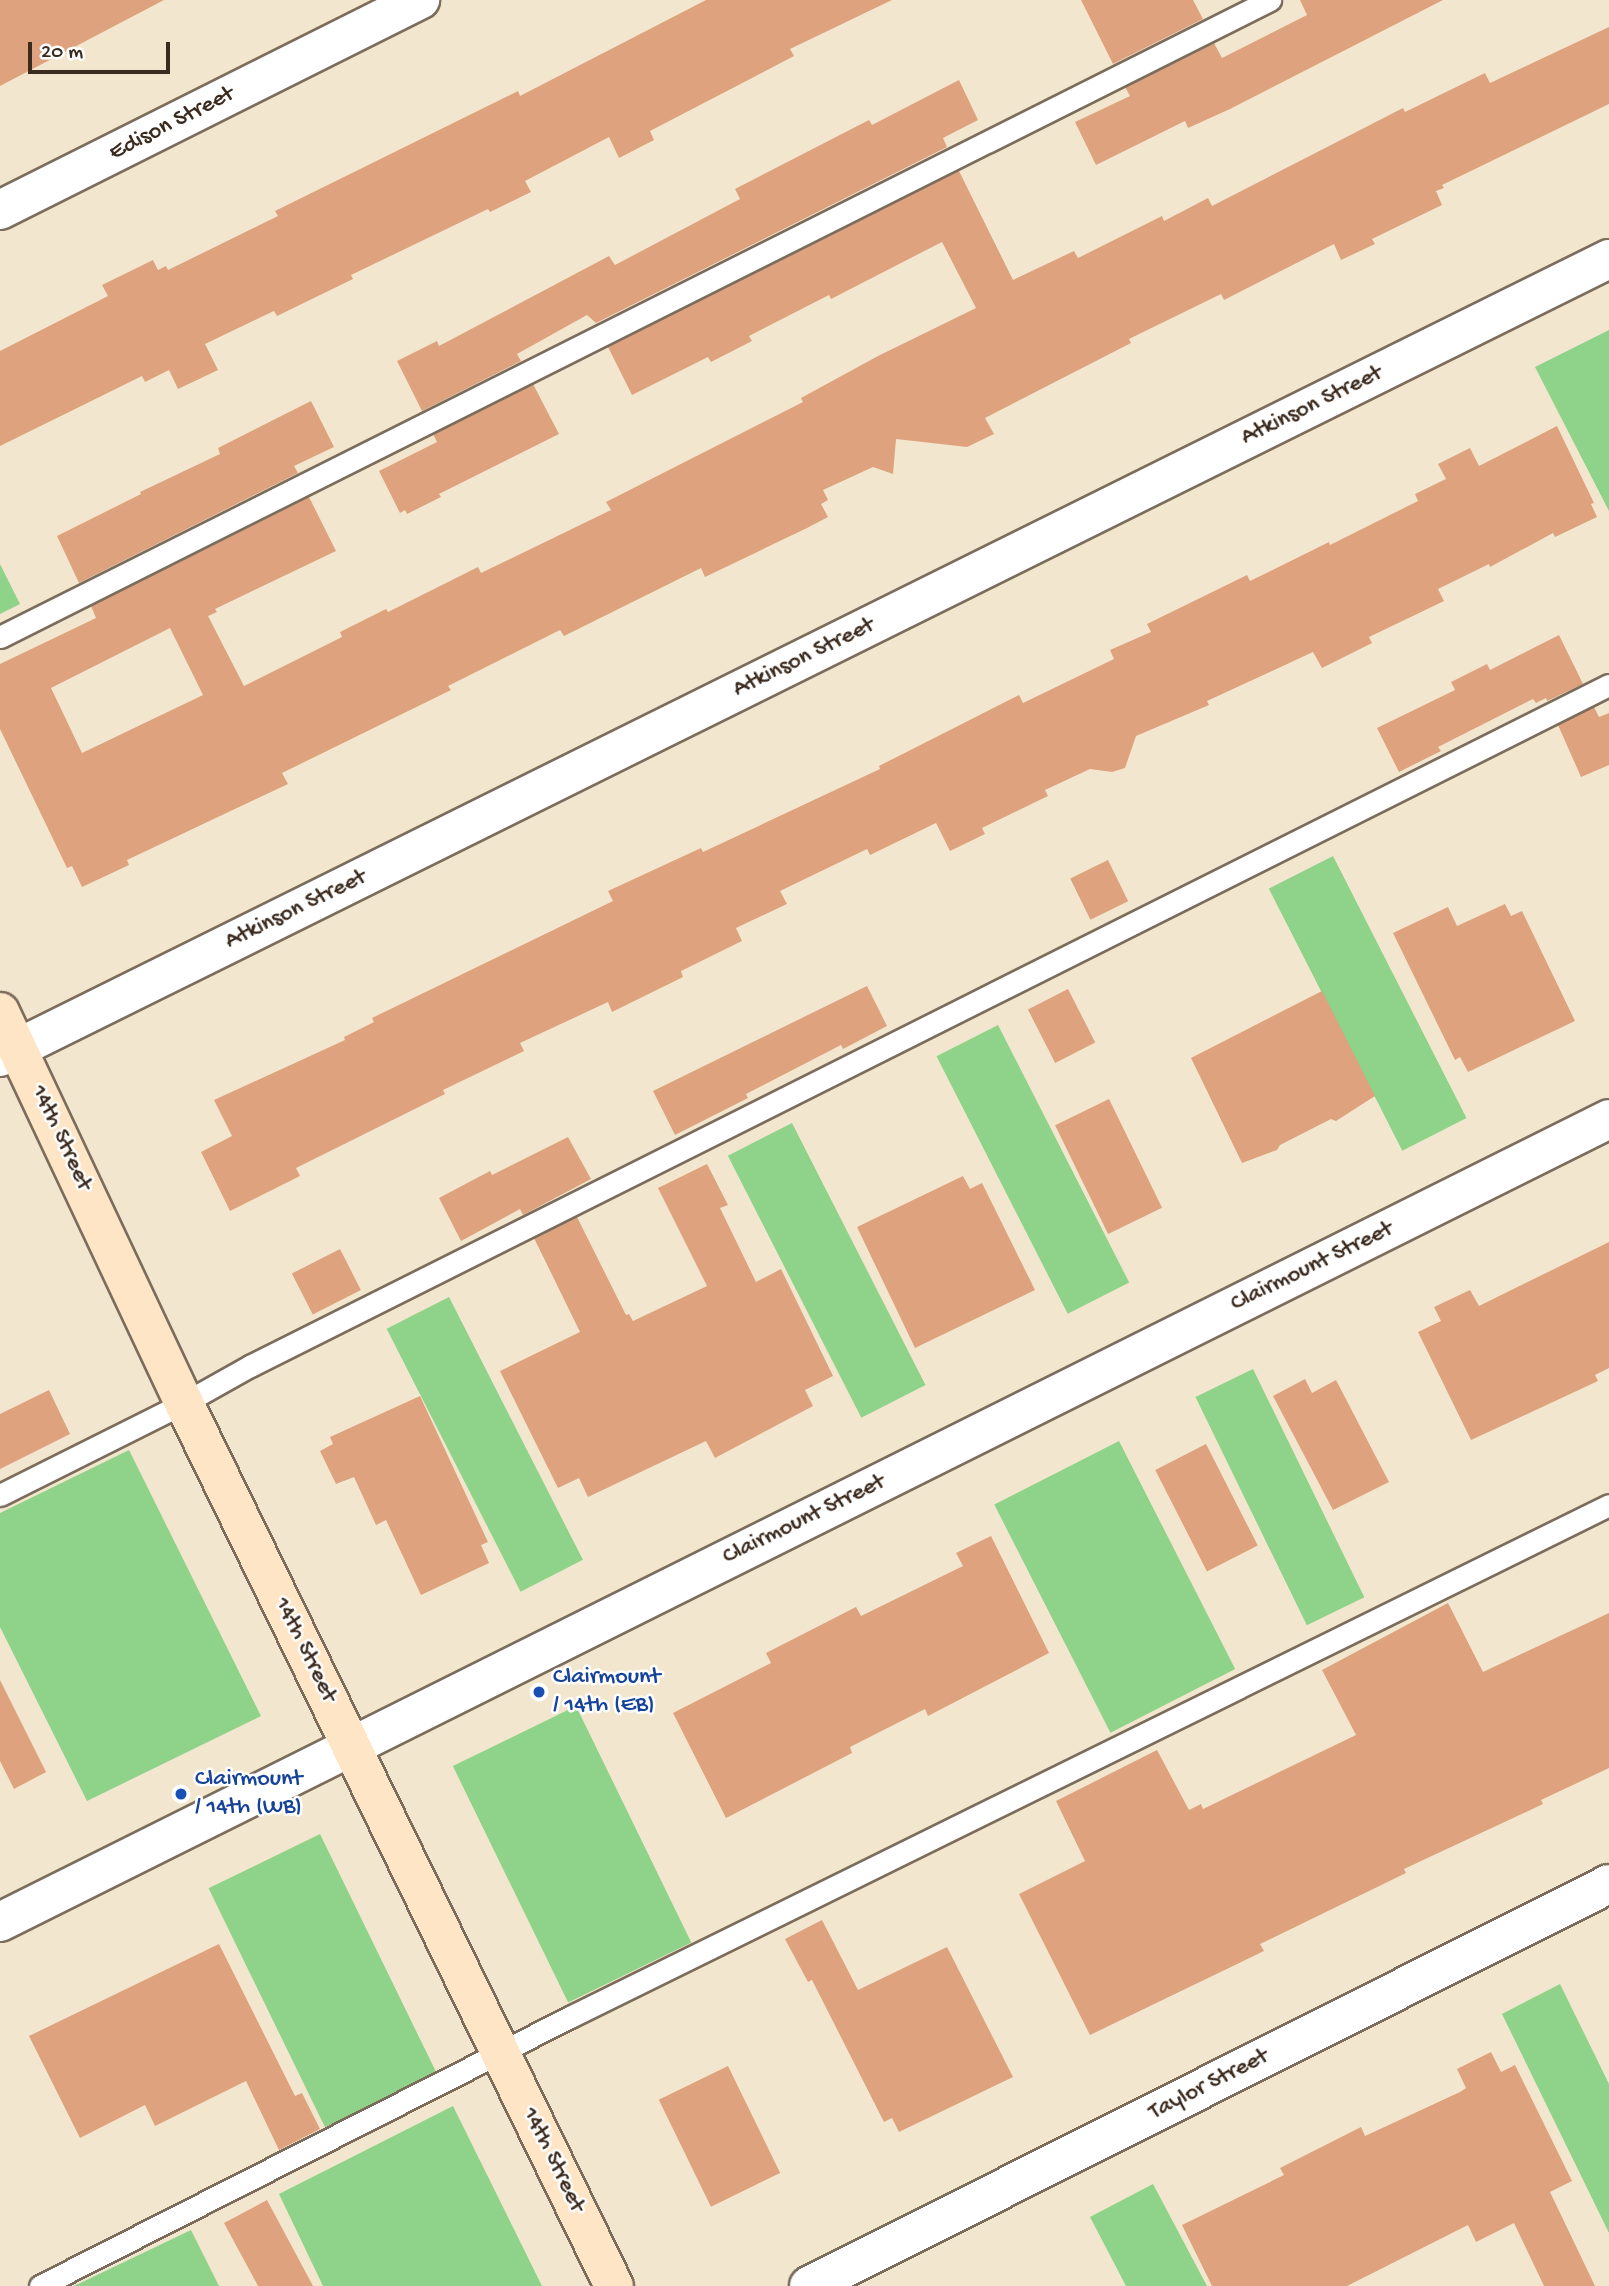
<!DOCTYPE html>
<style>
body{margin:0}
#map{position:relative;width:1609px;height:2286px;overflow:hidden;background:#f2e7ce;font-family:"Gochi Hand",sans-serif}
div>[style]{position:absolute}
.green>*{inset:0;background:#8fd28a;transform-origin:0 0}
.building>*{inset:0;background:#dea27e;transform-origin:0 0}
.roads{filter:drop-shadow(2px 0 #7b6c5c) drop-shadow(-2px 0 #7b6c5c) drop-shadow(0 2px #7b6c5c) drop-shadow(0 -2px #7b6c5c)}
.lane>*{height:21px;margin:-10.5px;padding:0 10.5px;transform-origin:10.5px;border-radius:10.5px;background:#fff}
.street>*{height:38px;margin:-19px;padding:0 19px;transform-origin:19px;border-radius:19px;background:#fff}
.secondary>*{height:38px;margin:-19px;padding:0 19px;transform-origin:19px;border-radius:19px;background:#fde5c5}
.dots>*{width:19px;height:19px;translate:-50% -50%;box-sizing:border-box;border:4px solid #fff;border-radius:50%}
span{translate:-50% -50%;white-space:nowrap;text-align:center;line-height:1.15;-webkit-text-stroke:5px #fff;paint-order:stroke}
.street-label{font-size:24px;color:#3b2a1e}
.transit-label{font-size:24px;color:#164399}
.left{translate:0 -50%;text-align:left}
.scale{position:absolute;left:28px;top:42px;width:142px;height:32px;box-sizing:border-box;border:4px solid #3b2a1e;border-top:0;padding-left:9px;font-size:21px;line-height:24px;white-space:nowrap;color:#3b2a1e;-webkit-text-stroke:5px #fff;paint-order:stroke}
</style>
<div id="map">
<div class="green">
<i style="clip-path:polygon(1609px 330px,1609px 511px,1535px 367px)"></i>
<i style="clip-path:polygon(0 564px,20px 604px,0 614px)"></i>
<i style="left:1333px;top:856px;width:294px;height:72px;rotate:63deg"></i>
<i style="left:998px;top:1025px;width:289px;height:69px;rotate:63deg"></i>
<i style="left:792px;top:1123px;width:294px;height:72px;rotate:63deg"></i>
<i style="left:449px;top:1297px;width:295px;height:70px;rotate:63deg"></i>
<i style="left:1253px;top:1369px;width:254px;height:64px;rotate:64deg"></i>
<i style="left:1119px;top:1441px;width:256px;height:140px;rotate:63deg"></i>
<i style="clip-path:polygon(129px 1450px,261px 1716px,87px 1801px,0 1627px,0 1513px)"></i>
<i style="left:576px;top:1706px;width:263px;height:137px;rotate:64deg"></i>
<i style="left:320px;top:1834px;width:266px;height:124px;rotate:64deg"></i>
<i style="clip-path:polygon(1560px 1984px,1609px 2084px,1609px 2233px,1502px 2014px)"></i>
<i style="clip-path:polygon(453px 2106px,542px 2286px,323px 2286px,279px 2194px)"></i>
<i style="clip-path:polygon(1153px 2184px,1207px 2286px,1126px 2286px,1090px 2217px)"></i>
<i style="clip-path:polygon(191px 2230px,219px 2286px,74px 2286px)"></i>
</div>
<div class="building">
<i style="clip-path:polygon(0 0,164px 0,0 86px)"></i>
<i style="clip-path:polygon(706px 0,892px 0,790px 49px,794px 56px,650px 131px,654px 140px,619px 158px,609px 137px,525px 181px,531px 192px,490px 212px,488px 209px,351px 275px,353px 279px,277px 316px,274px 311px,205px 344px,218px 370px,178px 389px,169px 370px,145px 382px,142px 376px,0 446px,0 351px,108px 296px,102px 285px,153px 260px,158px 270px,166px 266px,168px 270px,278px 216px,275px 211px,518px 91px,520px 96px)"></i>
<i style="clip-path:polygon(1081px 0,1193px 0,1203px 19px,1113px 64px)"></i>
<i style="clip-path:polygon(1300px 0,1443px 0,1230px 109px,1188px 128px,1185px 121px,1096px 165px,1075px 122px,1130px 96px,1125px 87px,1214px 43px,1222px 58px,1307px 15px)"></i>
<i style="clip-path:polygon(evenodd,1609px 27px,1609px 104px,1442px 185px,1444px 188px,1436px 191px,1442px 205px,1372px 239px,1375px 244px,1341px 260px,1334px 244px,1224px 300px,1221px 294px,1129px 339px,1131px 343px,985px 418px,994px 434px,967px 447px,896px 439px,893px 474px,873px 467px,823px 490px,828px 500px,821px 504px,828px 517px,807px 528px,705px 577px,701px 568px,564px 636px,560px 630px,448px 686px,451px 690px,282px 773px,288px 784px,127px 860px,129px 865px,82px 887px,72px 866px,67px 868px,0 729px,0 664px,96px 618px,91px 606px,309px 497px,336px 551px,215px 609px,217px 612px,208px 616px,244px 686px,342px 637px,340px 632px,386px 609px,388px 612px,478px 567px,481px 573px,611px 510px,606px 502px,803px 402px,801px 398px,878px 356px,976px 308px,942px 242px,831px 299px,829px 295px,749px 336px,752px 341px,711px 362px,708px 357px,632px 395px,608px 347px,959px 171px,1013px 280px,1074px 251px,1078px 258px,1162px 216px,1164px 221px,1208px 198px,1212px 206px,1403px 108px,1405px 112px,1485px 73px,1490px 83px,1609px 27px,170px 628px,203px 695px,82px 753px,51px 688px,170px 628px)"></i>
<i style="clip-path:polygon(959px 80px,978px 120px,943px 138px,947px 147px,596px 323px,587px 315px,517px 354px,521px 361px,422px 411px,397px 361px,437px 341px,439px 346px,609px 256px,615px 265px,740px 199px,735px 189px,869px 120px,872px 125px)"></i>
<i style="clip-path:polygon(533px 384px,559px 434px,439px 494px,441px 497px,407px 514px,405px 510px,400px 513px,379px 471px,437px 442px,433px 434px)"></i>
<i style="clip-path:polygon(311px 401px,334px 447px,294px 466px,298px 473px,79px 583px,57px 536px,141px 494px,140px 492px,220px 454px,218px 448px)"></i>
<i style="clip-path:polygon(1557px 426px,1594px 503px,1591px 504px,1597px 517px,1555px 537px,1553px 533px,1490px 567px,1489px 564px,1438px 589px,1444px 601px,1369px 637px,1372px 643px,1322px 668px,1313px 652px,1207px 701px,1209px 705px,1136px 736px,1125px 768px,1112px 772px,1090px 769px,1045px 790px,1048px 796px,982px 828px,985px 834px,950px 851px,936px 823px,870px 855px,867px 849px,780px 891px,787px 904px,736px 928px,742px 941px,681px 971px,683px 977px,612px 1012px,608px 1002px,520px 1043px,524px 1051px,443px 1090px,445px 1094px,296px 1168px,300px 1176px,230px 1211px,201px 1152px,232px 1136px,214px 1100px,345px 1040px,344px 1037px,374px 1022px,372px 1018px,613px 901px,608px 891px,701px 848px,703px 852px,880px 769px,879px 766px,1019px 695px,1023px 703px,1114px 659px,1110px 650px,1151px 632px,1147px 624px,1247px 575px,1250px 581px,1329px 542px,1330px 545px,1418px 501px,1415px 494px,1446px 479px,1438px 464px,1470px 448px,1479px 466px)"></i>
<i style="clip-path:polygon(1559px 635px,1583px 684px,1547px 701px,1546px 698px,1536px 703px,1533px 699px,1438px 747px,1441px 751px,1399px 772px,1377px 728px,1455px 690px,1451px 682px,1487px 664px,1490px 670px)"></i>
<i style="clip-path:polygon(1594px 707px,1599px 717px,1609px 713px,1609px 765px,1581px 777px,1558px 725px)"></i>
<i style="left:1108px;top:860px;width:46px;height:42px;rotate:64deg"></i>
<i style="clip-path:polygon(1505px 904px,1511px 916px,1522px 911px,1575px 1021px,1468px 1072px,1460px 1057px,1455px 1060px,1393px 933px,1448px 907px,1457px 926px)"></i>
<i style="clip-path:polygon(867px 986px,887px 1026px,843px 1049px,841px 1045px,746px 1094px,748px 1098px,675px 1135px,653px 1091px)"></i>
<i style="left:1068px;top:989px;width:60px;height:45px;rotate:63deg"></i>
<i style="clip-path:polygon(1322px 991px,1375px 1096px,1336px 1121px,1331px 1119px,1280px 1145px,1277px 1150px,1242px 1163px,1191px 1058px)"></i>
<i style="left:1109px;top:1099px;width:121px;height:60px;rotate:64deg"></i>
<i style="clip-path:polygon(568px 1137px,591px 1179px,523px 1215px,520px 1209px,461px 1241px,439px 1198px,490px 1171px,492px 1175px)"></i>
<i style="clip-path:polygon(707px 1164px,728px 1205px,720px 1208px,756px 1282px,781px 1269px,833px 1376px,805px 1390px,813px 1406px,715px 1458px,706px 1441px,588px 1497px,579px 1478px,558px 1488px,500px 1371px,580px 1332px,534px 1238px,577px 1217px,626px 1315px,629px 1314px,633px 1321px,707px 1286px,658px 1188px)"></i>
<i style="clip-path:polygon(963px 1176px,970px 1189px,982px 1183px,1035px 1290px,915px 1348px,857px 1227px)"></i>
<i style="clip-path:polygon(1609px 1242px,1609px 1368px,1595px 1375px,1598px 1381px,1471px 1440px,1418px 1332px,1441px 1321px,1434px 1307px,1470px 1290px,1479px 1306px)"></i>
<i style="left:340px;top:1249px;width:46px;height:54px;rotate:63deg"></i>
<i style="clip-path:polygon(1305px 1379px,1312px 1393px,1336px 1380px,1389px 1482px,1333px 1510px,1273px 1396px)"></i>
<i style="clip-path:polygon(49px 1390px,70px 1434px,0 1469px,0 1414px)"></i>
<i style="clip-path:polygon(420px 1396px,488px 1542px,481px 1545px,489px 1563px,421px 1595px,386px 1520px,376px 1525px,354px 1477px,336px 1484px,320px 1451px,333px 1444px,330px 1437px)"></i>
<i style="left:1206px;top:1444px;width:114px;height:57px;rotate:63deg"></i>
<i style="clip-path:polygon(991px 1536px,1049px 1653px,928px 1716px,925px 1709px,850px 1747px,852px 1753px,726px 1818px,673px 1713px,771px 1663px,766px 1653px,856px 1607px,861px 1616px,963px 1566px,956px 1553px)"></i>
<i style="clip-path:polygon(1448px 1603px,1483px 1672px,1609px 1613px,1609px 1768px,1541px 1800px,1543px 1804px,1404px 1869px,1406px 1873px,1260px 1944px,1264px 1951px,1090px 2035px,1019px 1894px,1085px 1861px,1056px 1801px,1157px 1750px,1189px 1810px,1201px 1804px,1203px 1809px,1356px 1735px,1322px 1670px)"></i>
<i style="clip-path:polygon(0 1680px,46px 1772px,14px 1789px,0 1761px)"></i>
<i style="clip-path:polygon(822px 1920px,858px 1990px,947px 1947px,1013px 2077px,899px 2132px,892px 2118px,884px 2122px,812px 1980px,808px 1982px,785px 1939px)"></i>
<i style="clip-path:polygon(219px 1944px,295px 2096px,302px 2093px,320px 2129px,279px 2150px,246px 2081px,155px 2126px,145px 2105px,80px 2138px,29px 2036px)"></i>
<i style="clip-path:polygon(1491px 2052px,1501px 2072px,1515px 2065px,1572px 2181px,1550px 2192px,1595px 2286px,1544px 2286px,1514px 2223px,1476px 2242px,1468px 2225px,1347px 2286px,1212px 2286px,1182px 2225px,1284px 2175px,1280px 2168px,1361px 2127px,1365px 2136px,1460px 2092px,1466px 2088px,1457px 2069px)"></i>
<i style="left:728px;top:2066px;width:119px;height:77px;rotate:64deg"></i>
<i style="clip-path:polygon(267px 2200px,313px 2286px,258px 2286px,224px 2223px)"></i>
</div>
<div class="roads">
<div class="lane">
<i style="left:0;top:637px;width:1421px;rotate:-26.64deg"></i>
<i style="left:0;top:1495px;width:206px;rotate:-26.6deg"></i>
<i style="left:184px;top:1403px;width:76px;rotate:-29.3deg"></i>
<i style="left:250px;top:1366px;width:1520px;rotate:-26.62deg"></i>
<i style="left:40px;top:2286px;width:594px;rotate:-26.91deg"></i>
<i style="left:570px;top:2017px;width:1158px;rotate:-26.23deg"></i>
</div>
<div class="street">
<i style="left:0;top:210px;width:470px;rotate:-26.6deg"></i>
<i style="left:0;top:1057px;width:1796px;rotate:-26.38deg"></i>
<i style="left:0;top:1922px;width:1798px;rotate:-26.52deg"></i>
<i style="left:809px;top:2286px;width:895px;rotate:-26.68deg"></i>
</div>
<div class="secondary">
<i style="left:0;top:1012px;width:432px;rotate:64.8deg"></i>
<i style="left:184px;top:1403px;width:982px;rotate:64.04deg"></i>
</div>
</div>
<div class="dots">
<i style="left:539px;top:1692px;background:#1a4fb4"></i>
<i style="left:181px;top:1794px;background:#1a4fb4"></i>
</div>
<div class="street-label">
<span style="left:172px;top:124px;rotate:-27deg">Edison Street</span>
<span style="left:1312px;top:406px;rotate:-26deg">Atkinson Street</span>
<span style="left:804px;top:658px;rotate:-26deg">Atkinson Street</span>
<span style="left:296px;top:910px;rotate:-26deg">Atkinson Street</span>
<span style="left:61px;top:1138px;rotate:65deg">14th Street</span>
<span style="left:1312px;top:1267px;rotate:-26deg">Clairmount Street</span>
<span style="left:804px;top:1520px;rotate:-26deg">Clairmount Street</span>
<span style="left:305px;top:1650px;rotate:64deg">14th Street</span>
<span style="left:1209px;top:2085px;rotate:-27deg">Taylor Street</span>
<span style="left:553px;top:2160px;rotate:64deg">14th Street</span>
</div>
<div class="transit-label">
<span class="left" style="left:553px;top:1692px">Clairmount<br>/ 14th (EB)</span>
<span class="left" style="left:195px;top:1794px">Clairmount<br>/ 14th (WB)</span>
</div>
<div class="scale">20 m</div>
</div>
